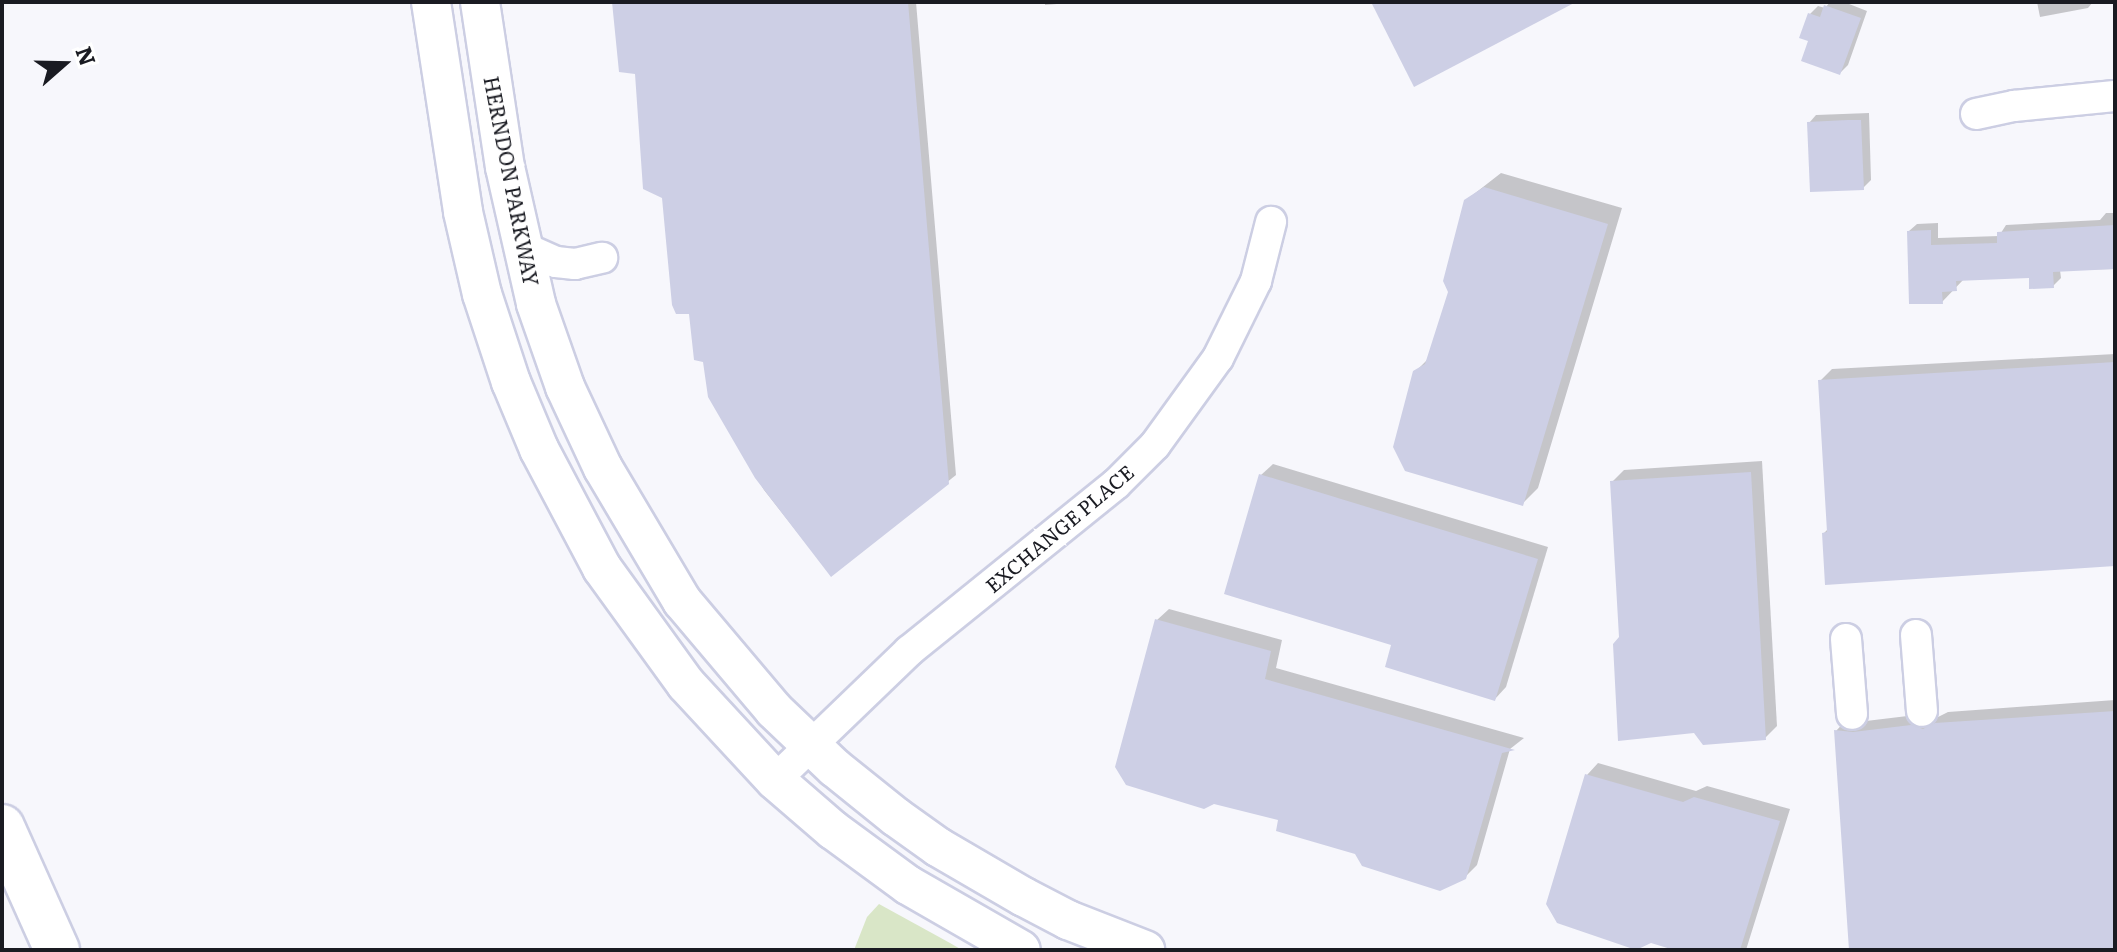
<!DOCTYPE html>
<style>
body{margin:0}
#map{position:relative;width:2117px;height:952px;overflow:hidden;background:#f7f7fc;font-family:Literata,serif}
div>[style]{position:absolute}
.green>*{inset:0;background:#d9e6c7}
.shadow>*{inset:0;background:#0003}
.building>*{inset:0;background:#cdcfe5}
.roads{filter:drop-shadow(2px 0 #cccee3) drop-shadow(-2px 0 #cccee3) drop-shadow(0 2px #cccee3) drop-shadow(0 -2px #cccee3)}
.minor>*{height:30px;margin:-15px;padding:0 15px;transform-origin:15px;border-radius:15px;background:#fff}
.major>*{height:38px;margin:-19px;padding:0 19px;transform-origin:19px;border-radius:19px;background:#fff}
.highway>*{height:44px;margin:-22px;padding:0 22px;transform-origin:22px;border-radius:22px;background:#fff}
span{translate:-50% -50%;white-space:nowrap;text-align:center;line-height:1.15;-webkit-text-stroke:7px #fff;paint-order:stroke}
.street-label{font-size:20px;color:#1a1b22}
.frame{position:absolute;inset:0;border:4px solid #1a1b22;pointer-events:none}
.north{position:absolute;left:24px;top:24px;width:80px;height:80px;-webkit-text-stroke:6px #fff;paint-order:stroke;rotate:70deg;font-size:22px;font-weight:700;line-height:32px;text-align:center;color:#1a1b22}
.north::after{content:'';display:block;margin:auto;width:28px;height:36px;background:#1a1b22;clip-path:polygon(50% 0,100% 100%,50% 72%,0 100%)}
</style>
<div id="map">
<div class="green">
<i style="clip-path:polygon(879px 904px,950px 943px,962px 950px,854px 950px,867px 917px)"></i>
</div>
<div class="shadow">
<i style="clip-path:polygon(616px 2px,916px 2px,956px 475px,831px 575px,764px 490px,710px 396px,705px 360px,690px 312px,637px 72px)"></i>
<i style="clip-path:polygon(1045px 2px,1081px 2px,1045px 5px)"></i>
<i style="clip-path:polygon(1830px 2px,1844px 2px,1867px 11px,1848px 65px,1840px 73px,1810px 40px,1810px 14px,1818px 6px,1825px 8px)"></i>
<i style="clip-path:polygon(2037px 2px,2093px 2px,2088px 8px,2040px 17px)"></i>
<i style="clip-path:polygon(1869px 113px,1871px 180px,1863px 188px,1809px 123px,1816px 115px)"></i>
<i style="clip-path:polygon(1501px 173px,1622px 208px,1538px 488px,1522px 504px,1415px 372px,1429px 358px,1450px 292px,1465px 201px)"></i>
<i style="clip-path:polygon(2106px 213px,2115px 213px,2115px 269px,2060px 270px,2061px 278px,2053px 286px,2031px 276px,1964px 279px,1942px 302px,1909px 231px,1917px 224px,1938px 223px,1938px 238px,1999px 236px,2006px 225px,2100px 220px)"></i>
<i style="clip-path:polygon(2115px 354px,2115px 564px,1824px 533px,1829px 528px,1820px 381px,1832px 369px)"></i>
<i style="clip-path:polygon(1762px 461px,1777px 726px,1765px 738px,1621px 638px,1612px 482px,1624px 470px)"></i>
<i style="clip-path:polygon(1273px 464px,1548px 547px,1506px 687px,1495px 699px,1394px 644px,1261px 475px)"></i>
<i style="clip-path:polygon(1169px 609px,1282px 640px,1276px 668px,1524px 738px,1510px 749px,1477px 865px,1465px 877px,1356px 853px,1280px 818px,1157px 620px)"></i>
<i style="clip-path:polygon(2115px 700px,2115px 950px,1851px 950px,1836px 731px,1847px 719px,1866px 721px,1924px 714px,1936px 718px,1948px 712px)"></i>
<i style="clip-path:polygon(1598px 763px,1696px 791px,1707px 786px,1790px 809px,1746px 950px,1681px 950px,1587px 775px)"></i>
</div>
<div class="building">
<i style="clip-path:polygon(612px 2px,908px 2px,949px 484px,831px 577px,755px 478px,708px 397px,703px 362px,694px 360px,689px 314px,676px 314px,672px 305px,662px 198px,643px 189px,635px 74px,619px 72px)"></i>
<i style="clip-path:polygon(1371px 2px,1576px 2px,1414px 87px)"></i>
<i style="clip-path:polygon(1824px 5px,1861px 18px,1840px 75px,1801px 61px,1808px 41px,1799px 38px,1808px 13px,1820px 17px)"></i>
<i style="clip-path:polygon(1848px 120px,1861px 120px,1864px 190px,1810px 192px,1807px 122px)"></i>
<i style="clip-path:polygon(1484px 187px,1608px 224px,1523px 506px,1405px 471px,1393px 447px,1413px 371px,1425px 364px,1448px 292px,1443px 281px,1464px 200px)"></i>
<i style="clip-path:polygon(2115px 225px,2115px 269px,2053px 272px,2054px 288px,2029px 289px,2029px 278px,1956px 281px,1957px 291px,1942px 292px,1943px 304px,1909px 304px,1907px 231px,1931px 230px,1931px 245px,1997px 243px,1997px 232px)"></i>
<i style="clip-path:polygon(2115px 362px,2115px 566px,1825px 585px,1822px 533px,1827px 532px,1818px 380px)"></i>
<i style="clip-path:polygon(1751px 472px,1766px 740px,1703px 745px,1694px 733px,1618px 741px,1613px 644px,1619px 637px,1610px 481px)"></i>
<i style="clip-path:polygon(1259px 474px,1538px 559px,1495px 701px,1385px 667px,1391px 645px,1224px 594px)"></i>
<i style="clip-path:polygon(1155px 619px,1271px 651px,1265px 679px,1515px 750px,1502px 753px,1466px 879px,1440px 891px,1362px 866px,1355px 854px,1276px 831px,1278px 820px,1214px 804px,1204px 809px,1126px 785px,1115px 767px)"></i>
<i style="clip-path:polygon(2115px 711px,2115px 950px,1849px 950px,1834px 730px,1853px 732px,1911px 725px,1923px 729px,1935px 723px)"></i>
<i style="clip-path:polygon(1585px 774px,1683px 802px,1694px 797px,1780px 821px,1740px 950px,1674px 950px,1651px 943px,1636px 950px,1557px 923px,1546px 904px)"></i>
</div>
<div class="roads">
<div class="minor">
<i style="left:1976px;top:114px;width:39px;rotate:-12deg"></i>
<i style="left:2014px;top:106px;width:101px;rotate:-5.7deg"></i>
<i style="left:522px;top:247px;width:37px;rotate:24deg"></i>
<i style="left:556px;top:262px;width:19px;rotate:6deg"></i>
<i style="left:575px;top:264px;width:28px;rotate:-13deg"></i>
<i style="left:1916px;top:635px;width:76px;rotate:85.5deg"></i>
<i style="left:1846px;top:639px;width:75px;rotate:85.4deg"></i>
<i style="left:775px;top:780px;width:186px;rotate:-43.9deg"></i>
<i style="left:909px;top:651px;width:266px;rotate:-38.9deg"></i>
<i style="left:1116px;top:484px;width:55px;rotate:-45deg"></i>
<i style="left:1155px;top:445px;width:107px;rotate:-54.1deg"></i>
<i style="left:1218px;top:358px;width:86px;rotate:-63.7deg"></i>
<i style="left:1256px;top:281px;width:61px;rotate:-75.7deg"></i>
</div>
<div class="major">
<i style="left:431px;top:2px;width:212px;rotate:81.3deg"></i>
<i style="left:463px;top:212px;width:84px;rotate:77deg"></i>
<i style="left:482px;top:294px;width:93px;rotate:71.8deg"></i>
<i style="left:511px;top:382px;width:73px;rotate:67.3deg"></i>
<i style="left:539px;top:449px;width:135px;rotate:62.1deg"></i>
<i style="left:602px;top:568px;width:143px;rotate:54.1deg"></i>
<i style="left:686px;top:684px;width:131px;rotate:47.2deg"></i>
<i style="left:775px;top:780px;width:77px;rotate:40.8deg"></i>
<i style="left:833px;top:830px;width:93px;rotate:36.3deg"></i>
<i style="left:908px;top:885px;width:130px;rotate:29.9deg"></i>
<i style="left:480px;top:2px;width:167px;rotate:81.4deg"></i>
<i style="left:505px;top:167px;width:140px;rotate:77.2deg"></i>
<i style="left:536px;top:304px;width:88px;rotate:70.7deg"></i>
<i style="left:565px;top:387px;width:89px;rotate:64.9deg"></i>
<i style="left:603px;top:468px;width:155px;rotate:59.3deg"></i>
<i style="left:682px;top:601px;width:143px;rotate:49.8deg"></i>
<i style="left:774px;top:710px;width:84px;rotate:43.6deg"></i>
<i style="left:835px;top:768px;width:78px;rotate:38.8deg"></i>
<i style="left:896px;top:817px;width:52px;rotate:35.5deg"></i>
<i style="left:938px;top:847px;width:99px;rotate:30.2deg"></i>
<i style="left:1024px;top:897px;width:50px;rotate:27.6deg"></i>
<i style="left:1068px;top:920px;width:83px;rotate:21.3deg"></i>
</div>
<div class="highway">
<i style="left:2px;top:827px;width:135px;rotate:65.9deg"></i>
</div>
</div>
<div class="street-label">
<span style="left:512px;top:181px;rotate:79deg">HERNDON PARKWAY</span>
<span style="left:1059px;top:528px;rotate:-40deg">EXCHANGE PLACE</span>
</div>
<div class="frame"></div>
<div class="north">N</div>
</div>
